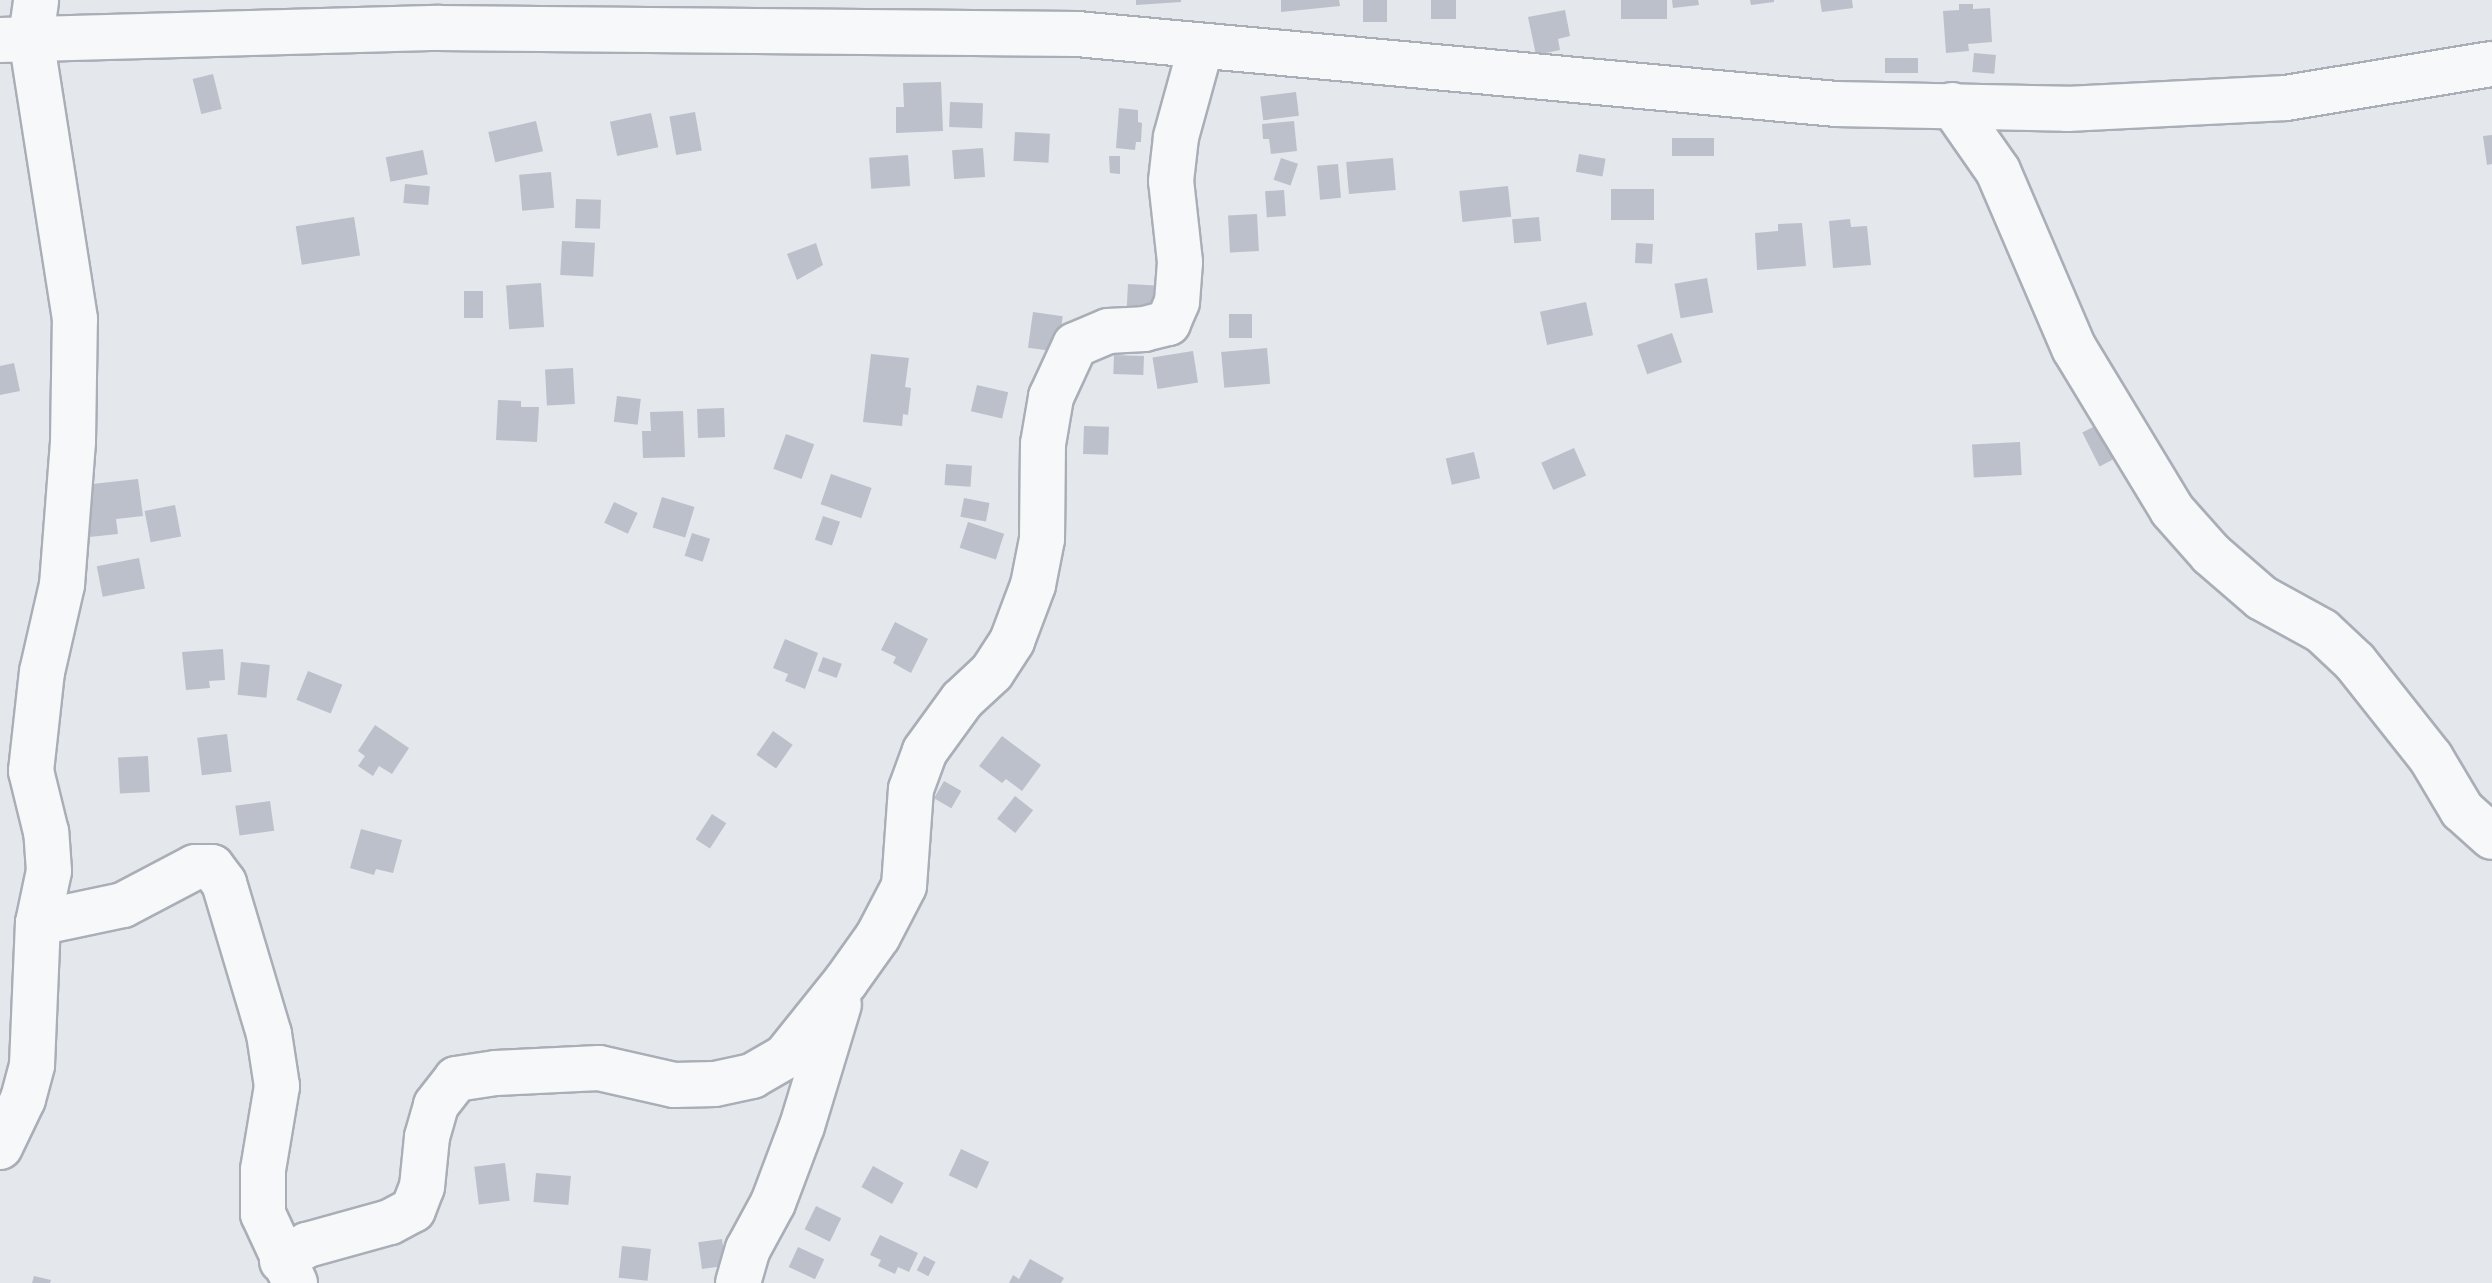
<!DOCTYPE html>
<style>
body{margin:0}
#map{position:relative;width:2492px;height:1283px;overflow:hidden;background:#e4e7ec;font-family:"Golos Text",sans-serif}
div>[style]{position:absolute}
.building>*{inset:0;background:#bbc0ca;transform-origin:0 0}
.roads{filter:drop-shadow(2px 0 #a9aeb7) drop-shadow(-2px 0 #a9aeb7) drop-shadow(0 2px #a9aeb7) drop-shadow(0 -2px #a9aeb7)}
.minor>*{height:44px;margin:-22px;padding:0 22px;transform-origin:22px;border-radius:22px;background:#f7f8fa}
span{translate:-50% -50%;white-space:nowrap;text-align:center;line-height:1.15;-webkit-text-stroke:6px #f4f6f9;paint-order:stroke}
</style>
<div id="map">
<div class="building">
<i style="clip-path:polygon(1136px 0,1181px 0,1181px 2px,1136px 5px)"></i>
<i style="clip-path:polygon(1281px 0,1339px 0,1340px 6px,1281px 12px)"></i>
<i style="left:1363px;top:0;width:24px;height:22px"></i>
<i style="left:1431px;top:0;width:25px;height:19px"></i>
<i style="left:1621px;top:0;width:46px;height:19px"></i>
<i style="clip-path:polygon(1672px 0,1698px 0,1699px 5px,1673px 8px)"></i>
<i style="clip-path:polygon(1750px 0,1774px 0,1774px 2px,1751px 5px)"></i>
<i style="clip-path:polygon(1820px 0,1852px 0,1853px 8px,1822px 12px)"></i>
<i style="clip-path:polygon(1959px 4px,1973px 4px,1973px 9px,1990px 8px,1992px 42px,1968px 44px,1969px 51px,1946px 53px,1943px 11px,1959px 10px)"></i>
<i style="clip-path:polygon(1565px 10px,1570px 36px,1558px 39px,1560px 50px,1536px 55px,1528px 17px)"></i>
<i style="left:1974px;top:53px;width:22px;height:19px;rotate:5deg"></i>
<i style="left:1918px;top:58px;width:15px;height:33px;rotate:90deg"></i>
<i style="left:213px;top:74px;width:36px;height:21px;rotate:76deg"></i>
<i style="clip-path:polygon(941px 82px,943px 131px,896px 133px,896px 107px,904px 107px,903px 83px)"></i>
<i style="left:1296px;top:92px;width:24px;height:36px;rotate:83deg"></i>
<i style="left:950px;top:102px;width:33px;height:25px;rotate:2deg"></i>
<i style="clip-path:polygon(1119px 108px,1138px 110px,1138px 122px,1142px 123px,1141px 142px,1136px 142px,1135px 150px,1116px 148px)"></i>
<i style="left:695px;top:112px;width:39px;height:26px;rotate:80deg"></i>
<i style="left:651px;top:113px;width:35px;height:42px;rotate:78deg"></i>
<i style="left:536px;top:121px;width:31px;height:49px;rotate:77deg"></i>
<i style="clip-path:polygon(1294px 121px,1297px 151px,1271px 154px,1269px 139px,1263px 139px,1262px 124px)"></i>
<i style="left:1015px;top:132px;width:35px;height:29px;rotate:3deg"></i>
<i style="clip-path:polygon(2492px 135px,2492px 164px,2487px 165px,2483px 136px)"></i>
<i style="left:1672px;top:138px;width:42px;height:18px"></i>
<i style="left:983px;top:148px;width:29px;height:31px;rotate:86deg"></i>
<i style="left:423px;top:150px;width:25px;height:38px;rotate:79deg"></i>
<i style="left:1579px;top:154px;width:27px;height:18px;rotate:10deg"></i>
<i style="left:908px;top:155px;width:31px;height:39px;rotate:86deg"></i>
<i style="clip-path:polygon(1109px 156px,1120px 156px,1120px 174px,1110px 173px)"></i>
<i style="left:1281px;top:158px;width:18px;height:23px;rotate:19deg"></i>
<i style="left:1393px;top:158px;width:32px;height:47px;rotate:85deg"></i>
<i style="left:1338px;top:164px;width:34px;height:21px;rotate:85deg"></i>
<i style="left:551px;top:172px;width:36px;height:32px;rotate:85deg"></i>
<i style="left:405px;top:184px;width:25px;height:19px;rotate:5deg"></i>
<i style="left:1508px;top:186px;width:31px;height:49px;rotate:84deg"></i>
<i style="left:1611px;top:189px;width:43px;height:31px"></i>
<i style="left:1284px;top:190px;width:26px;height:19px;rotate:86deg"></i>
<i style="left:576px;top:199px;width:25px;height:29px;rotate:2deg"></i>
<i style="left:1257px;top:214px;width:37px;height:29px;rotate:87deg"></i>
<i style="left:354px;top:217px;width:39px;height:59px;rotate:81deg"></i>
<i style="left:1539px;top:217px;width:24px;height:27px;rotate:85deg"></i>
<i style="clip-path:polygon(1850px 219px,1851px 227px,1867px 226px,1871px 265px,1833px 268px,1829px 221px)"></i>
<i style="clip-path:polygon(1802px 223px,1806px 266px,1757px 270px,1755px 233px,1778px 231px,1778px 224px)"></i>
<i style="left:562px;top:241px;width:33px;height:34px;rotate:3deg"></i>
<i style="clip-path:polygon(816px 243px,823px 265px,797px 280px,787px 254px)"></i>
<i style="left:1636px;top:243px;width:17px;height:20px;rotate:3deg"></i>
<i style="left:1707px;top:278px;width:35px;height:33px;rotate:80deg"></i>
<i style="left:541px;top:283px;width:44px;height:35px;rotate:86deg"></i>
<i style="left:1128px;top:284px;width:34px;height:27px;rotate:3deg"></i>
<i style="left:464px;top:291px;width:19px;height:27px"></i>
<i style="left:1586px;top:302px;width:34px;height:47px;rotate:78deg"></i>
<i style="left:1033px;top:312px;width:30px;height:36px;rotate:8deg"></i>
<i style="left:1252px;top:314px;width:24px;height:23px;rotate:90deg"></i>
<i style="left:1672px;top:333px;width:31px;height:37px;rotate:71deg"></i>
<i style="left:1267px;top:348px;width:36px;height:46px;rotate:85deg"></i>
<i style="left:1193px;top:351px;width:32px;height:41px;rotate:81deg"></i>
<i style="clip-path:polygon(871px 354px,909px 358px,905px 387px,911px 388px,908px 415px,903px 414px,902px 426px,863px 422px)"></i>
<i style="left:1114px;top:355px;width:30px;height:19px;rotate:2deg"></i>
<i style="clip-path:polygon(14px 363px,20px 391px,0 395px,0 366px)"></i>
<i style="left:573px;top:368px;width:36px;height:28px;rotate:87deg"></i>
<i style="left:977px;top:385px;width:32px;height:27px;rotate:13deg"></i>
<i style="left:617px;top:396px;width:24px;height:26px;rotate:7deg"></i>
<i style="clip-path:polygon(498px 400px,521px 401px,521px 407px,539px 407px,537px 442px,496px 440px)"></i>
<i style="left:724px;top:408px;width:29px;height:27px;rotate:88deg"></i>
<i style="clip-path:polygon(683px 411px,685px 457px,643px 458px,642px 431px,651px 431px,650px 412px)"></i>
<i style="left:2101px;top:423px;width:38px;height:21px;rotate:63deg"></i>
<i style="left:1084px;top:426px;width:25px;height:28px;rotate:2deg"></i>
<i style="left:786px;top:434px;width:30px;height:37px;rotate:20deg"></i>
<i style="left:2020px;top:442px;width:33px;height:48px;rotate:87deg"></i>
<i style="left:1574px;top:448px;width:30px;height:36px;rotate:66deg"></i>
<i style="left:1474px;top:452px;width:27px;height:29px;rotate:77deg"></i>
<i style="left:946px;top:464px;width:26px;height:21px;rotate:4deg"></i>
<i style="left:831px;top:474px;width:43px;height:32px;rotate:19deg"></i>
<i style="clip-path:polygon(138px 479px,143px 516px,116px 519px,118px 534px,89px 537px,83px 485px)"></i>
<i style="left:662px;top:497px;width:34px;height:32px;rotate:17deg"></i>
<i style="left:964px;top:498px;width:26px;height:19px;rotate:11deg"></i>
<i style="left:614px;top:502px;width:26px;height:23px;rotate:25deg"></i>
<i style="left:175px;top:505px;width:32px;height:31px;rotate:79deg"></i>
<i style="left:823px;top:516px;width:18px;height:25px;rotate:19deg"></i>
<i style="left:968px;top:522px;width:38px;height:27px;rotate:18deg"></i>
<i style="left:692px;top:533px;width:19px;height:24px;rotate:18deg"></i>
<i style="left:139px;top:558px;width:31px;height:43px;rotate:79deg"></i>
<i style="clip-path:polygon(895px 622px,928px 639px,911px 673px,893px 663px,896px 657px,881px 650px)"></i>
<i style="clip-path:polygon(785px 639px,818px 653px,805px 689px,785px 681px,788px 674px,773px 668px)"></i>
<i style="clip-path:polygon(223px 649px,225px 680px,209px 681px,210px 688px,186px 690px,182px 652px)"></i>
<i style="left:823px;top:657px;width:20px;height:15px;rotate:20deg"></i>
<i style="left:241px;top:662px;width:29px;height:33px;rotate:6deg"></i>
<i style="left:308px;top:671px;width:37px;height:31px;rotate:22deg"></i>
<i style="clip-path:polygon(375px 725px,409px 748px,392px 774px,379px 766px,373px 776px,358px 766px,365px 756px,358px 751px)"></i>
<i style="left:773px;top:731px;width:24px;height:29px;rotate:35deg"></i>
<i style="left:227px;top:734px;width:38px;height:30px;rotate:83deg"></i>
<i style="clip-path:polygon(1002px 736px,1041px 765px,1022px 791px,1006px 779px,1002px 783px,979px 766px)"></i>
<i style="left:148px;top:756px;width:36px;height:30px;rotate:87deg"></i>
<i style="left:944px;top:781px;width:20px;height:20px;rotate:30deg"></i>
<i style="left:1015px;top:796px;width:23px;height:29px;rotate:38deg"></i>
<i style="left:270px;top:801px;width:30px;height:35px;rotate:82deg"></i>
<i style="left:712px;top:814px;width:17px;height:30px;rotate:33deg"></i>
<i style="clip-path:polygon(361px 829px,402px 840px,393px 873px,376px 869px,374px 875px,350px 868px)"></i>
<i style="left:961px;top:1149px;width:31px;height:29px;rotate:25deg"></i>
<i style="left:505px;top:1163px;width:38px;height:31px;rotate:83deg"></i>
<i style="left:873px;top:1166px;width:35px;height:24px;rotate:29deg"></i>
<i style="left:536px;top:1173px;width:35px;height:29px;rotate:5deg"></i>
<i style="left:816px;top:1206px;width:28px;height:26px;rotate:26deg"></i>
<i style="clip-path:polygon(880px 1235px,918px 1253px,909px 1272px,898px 1267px,895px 1274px,878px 1266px,881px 1260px,870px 1255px)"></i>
<i style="left:722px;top:1239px;width:27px;height:24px;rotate:82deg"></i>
<i style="left:622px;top:1246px;width:29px;height:32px;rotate:6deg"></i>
<i style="left:798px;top:1247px;width:29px;height:22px;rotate:25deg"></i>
<i style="left:924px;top:1256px;width:13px;height:16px;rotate:27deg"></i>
<i style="clip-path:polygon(1030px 1259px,1064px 1278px,1061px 1283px,1009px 1283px,1013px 1275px,1019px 1279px)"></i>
<i style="clip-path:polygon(34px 1276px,51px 1280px,50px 1283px,32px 1283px)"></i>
</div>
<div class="roads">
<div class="minor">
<i style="left:0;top:40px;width:439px;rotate:-1.6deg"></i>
<i style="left:439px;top:28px;width:638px;rotate:0.54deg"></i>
<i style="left:1077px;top:34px;width:762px;rotate:5.27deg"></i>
<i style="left:1836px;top:104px;width:231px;rotate:1.2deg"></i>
<i style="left:2067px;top:109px;width:219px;rotate:-2.9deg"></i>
<i style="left:2286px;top:98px;width:209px;rotate:-9.4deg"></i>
<i style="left:1952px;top:105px;width:80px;rotate:55.1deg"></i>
<i style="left:1998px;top:171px;width:193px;rotate:66.8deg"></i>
<i style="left:2074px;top:348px;width:189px;rotate:58.8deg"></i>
<i style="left:2172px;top:510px;width:59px;rotate:48.4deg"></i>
<i style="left:2211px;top:554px;width:67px;rotate:40.8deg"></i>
<i style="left:2262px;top:598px;width:68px;rotate:28.8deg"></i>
<i style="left:2322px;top:631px;width:45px;rotate:43.2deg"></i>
<i style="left:2355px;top:662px;width:122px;rotate:51.6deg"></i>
<i style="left:2431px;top:758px;width:61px;rotate:59.2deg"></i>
<i style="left:2462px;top:810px;width:40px;rotate:42deg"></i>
<i style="left:38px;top:923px;width:87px;rotate:-12deg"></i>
<i style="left:123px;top:905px;width:81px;rotate:-27.8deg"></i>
<i style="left:195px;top:867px;width:17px"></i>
<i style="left:212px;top:867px;width:20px;rotate:53deg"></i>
<i style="left:224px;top:883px;width:158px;rotate:73.4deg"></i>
<i style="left:269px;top:1034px;width:53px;rotate:81.3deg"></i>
<i style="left:277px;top:1086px;width:85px;rotate:99.5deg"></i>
<i style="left:263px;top:1170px;width:44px;rotate:90deg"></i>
<i style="left:263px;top:1214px;width:76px;rotate:65.1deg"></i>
<i style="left:0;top:1147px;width:53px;rotate:-64.4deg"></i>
<i style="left:23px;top:1099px;width:35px;rotate:-75deg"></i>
<i style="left:32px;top:1065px;width:142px;rotate:-87.6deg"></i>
<i style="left:38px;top:923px;width:53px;rotate:-78.1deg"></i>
<i style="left:49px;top:871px;width:39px;rotate:-94deg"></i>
<i style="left:46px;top:832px;width:63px;rotate:-103.8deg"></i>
<i style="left:31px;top:771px;width:100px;rotate:-83.7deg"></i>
<i style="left:42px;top:672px;width:89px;rotate:-77.1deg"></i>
<i style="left:62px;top:585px;width:144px;rotate:-85.6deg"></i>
<i style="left:73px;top:441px;width:122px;rotate:-89.1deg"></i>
<i style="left:75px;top:319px;width:285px;rotate:-98.9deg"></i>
<i style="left:31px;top:37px;width:37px;rotate:-82deg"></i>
<i style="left:282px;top:1261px;width:30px;rotate:-33deg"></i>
<i style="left:307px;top:1245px;width:86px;rotate:-15.5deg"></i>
<i style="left:390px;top:1222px;width:26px;rotate:-28deg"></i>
<i style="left:413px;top:1210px;width:25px;rotate:-69deg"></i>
<i style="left:422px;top:1187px;width:50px;rotate:-84.3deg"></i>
<i style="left:427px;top:1137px;width:33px;rotate:-74deg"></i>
<i style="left:436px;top:1105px;width:33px;rotate:-52deg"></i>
<i style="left:456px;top:1079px;width:40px;rotate:-8.5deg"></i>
<i style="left:496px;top:1073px;width:103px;rotate:-2.8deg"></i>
<i style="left:599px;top:1068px;width:77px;rotate:12.8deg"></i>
<i style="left:674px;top:1085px;width:41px;rotate:-1.4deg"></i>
<i style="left:715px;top:1084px;width:38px;rotate:-12deg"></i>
<i style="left:752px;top:1076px;width:38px;rotate:-30deg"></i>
<i style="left:785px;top:1057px;width:97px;rotate:-51.2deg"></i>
<i style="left:846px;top:981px;width:55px;rotate:-54.6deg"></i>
<i style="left:878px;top:936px;width:56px;rotate:-62.5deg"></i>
<i style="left:904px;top:886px;width:97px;rotate:-85.9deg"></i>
<i style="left:911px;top:789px;width:40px;rotate:-69.8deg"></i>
<i style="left:925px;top:751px;width:63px;rotate:-54deg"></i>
<i style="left:962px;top:700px;width:41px;rotate:-43deg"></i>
<i style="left:992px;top:672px;width:37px;rotate:-57deg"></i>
<i style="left:1012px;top:641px;width:60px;rotate:-69.4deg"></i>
<i style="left:1033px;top:585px;width:47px;rotate:-78.9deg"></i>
<i style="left:1042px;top:539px;width:95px;rotate:-89.4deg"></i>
<i style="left:1043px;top:444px;width:48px;rotate:-80.3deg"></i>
<i style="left:1051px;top:397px;width:57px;rotate:-65.2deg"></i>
<i style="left:1075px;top:345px;width:36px;rotate:-23deg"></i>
<i style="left:1108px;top:331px;width:36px;rotate:-3deg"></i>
<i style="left:1144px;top:329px;width:25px;rotate:-14deg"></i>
<i style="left:1168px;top:323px;width:23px;rotate:-67deg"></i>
<i style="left:1177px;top:302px;width:40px;rotate:-85.7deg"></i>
<i style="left:1180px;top:262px;width:81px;rotate:-96.3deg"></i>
<i style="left:1171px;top:181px;width:44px;rotate:-83.5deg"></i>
<i style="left:1176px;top:137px;width:94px;rotate:-74.6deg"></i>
<i style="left:738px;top:1283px;width:35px;rotate:-74deg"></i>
<i style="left:748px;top:1249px;width:52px;rotate:-61.5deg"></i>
<i style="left:773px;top:1203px;width:82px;rotate:-69.4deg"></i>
<i style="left:802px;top:1126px;width:127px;rotate:-73.1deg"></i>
</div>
</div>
</div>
